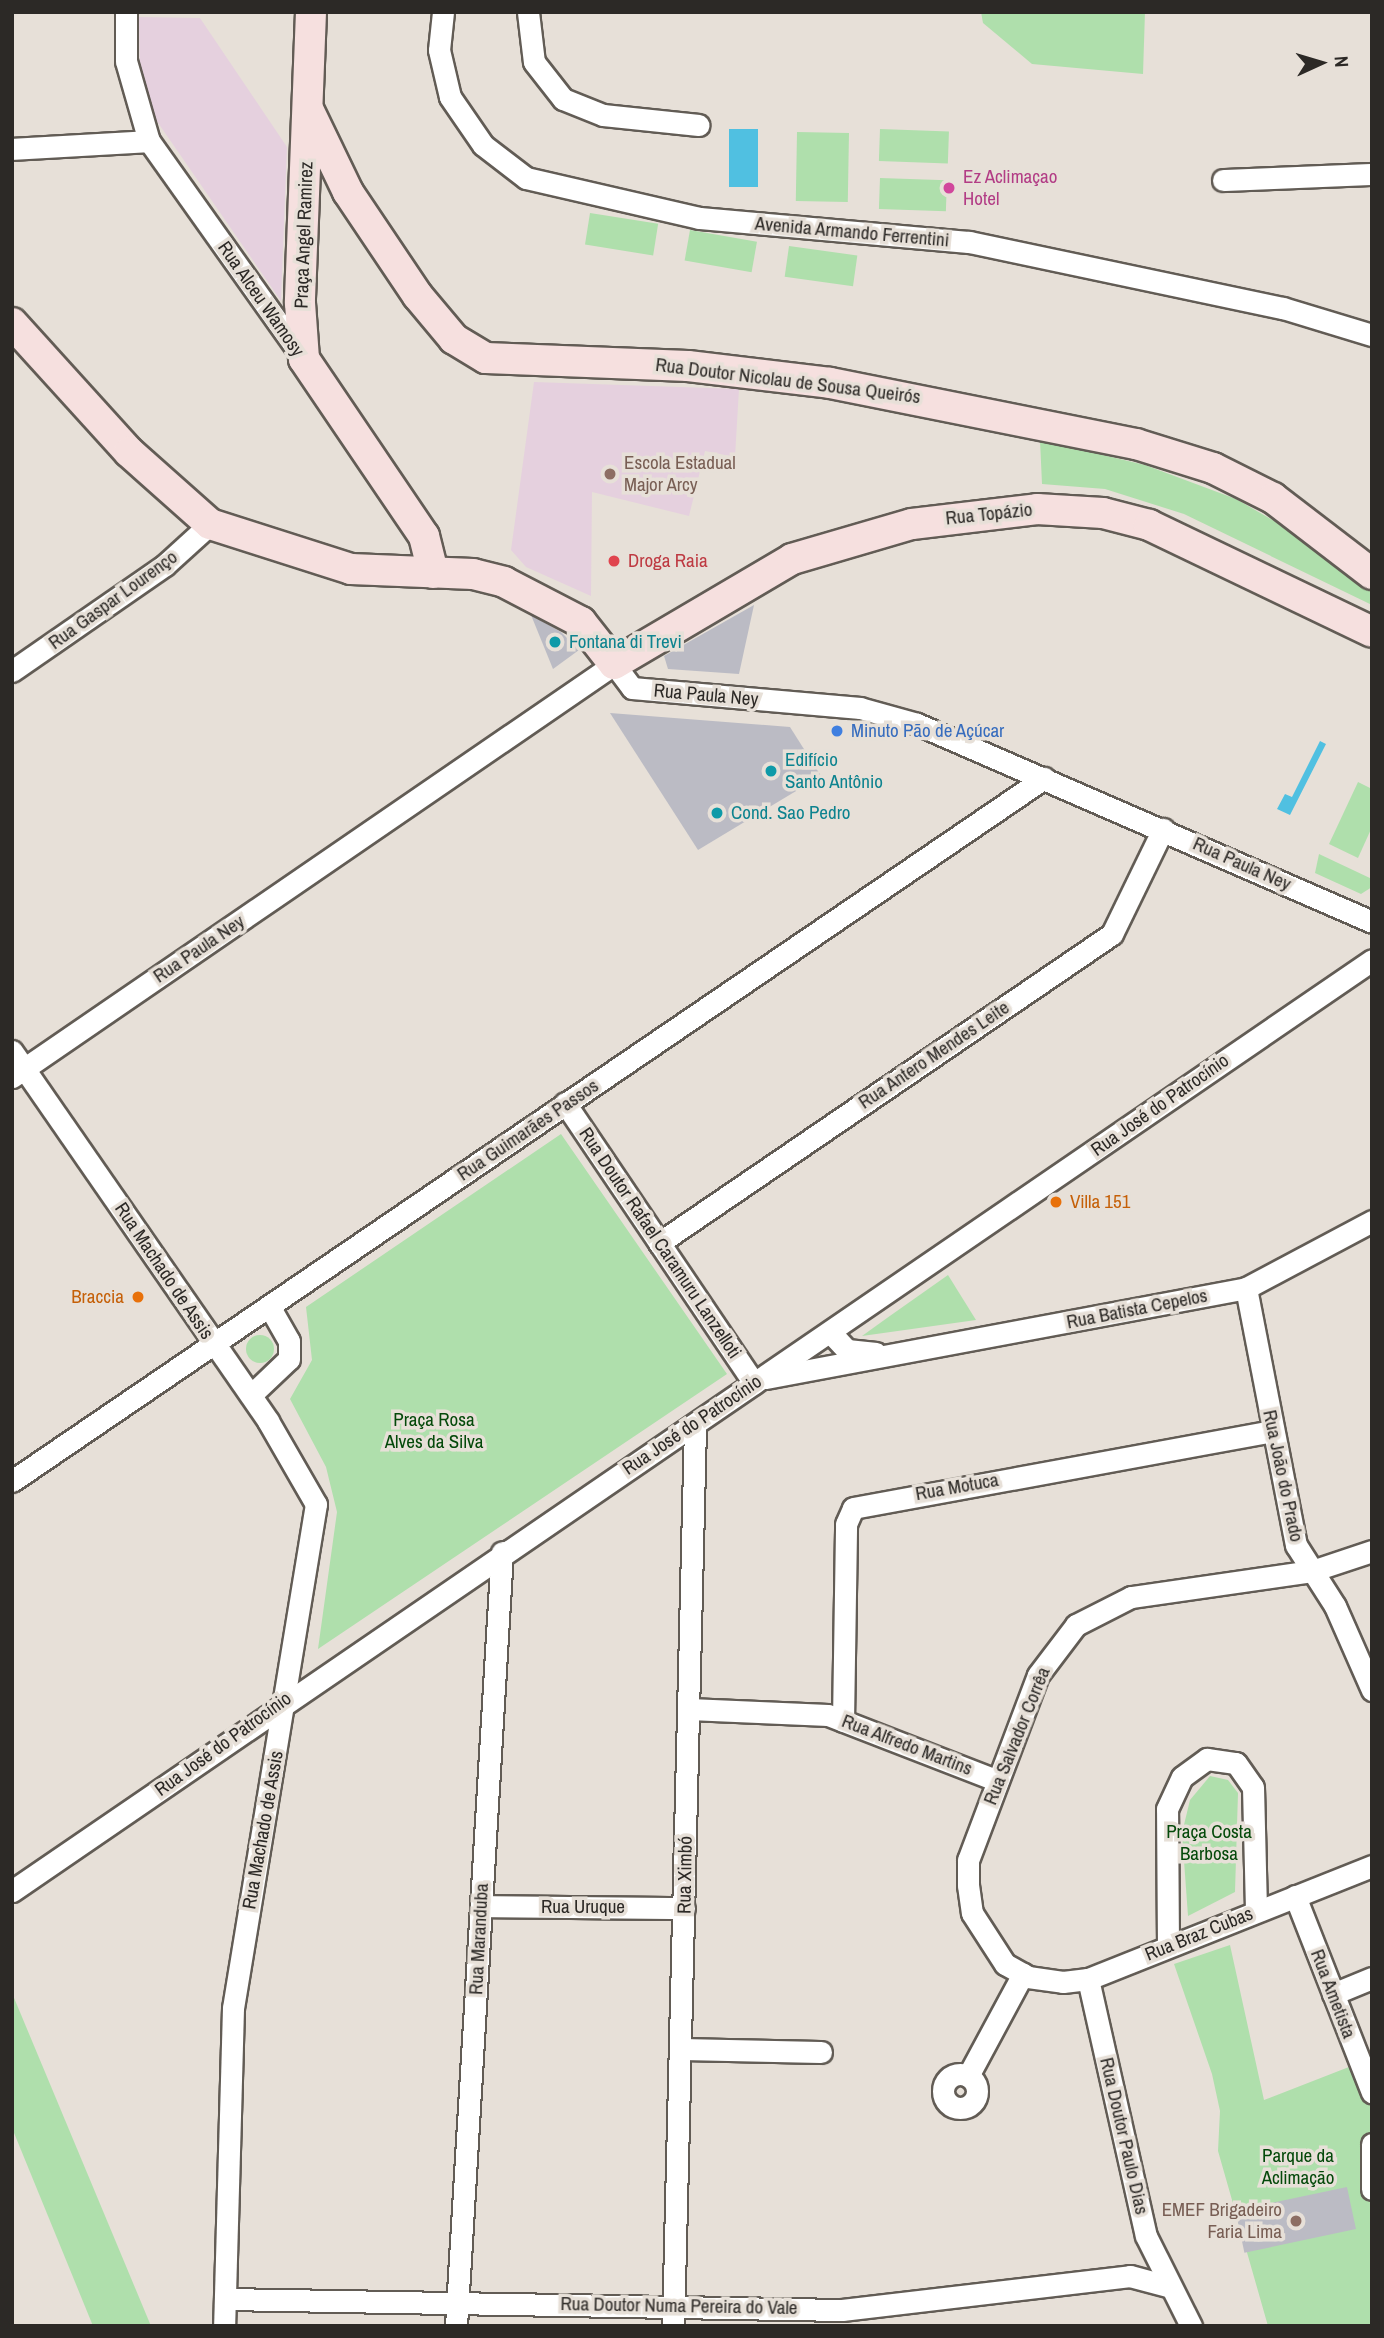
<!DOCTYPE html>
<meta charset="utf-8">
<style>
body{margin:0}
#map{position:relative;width:1384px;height:2338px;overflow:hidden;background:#e7e0d8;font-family:"Archivo Narrow",sans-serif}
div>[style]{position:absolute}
.education>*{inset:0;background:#e5d0de}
.green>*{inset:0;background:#afdfac;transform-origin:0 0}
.round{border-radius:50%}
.water>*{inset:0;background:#50c0e1;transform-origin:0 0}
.building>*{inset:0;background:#bbbbc4;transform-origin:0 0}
.roads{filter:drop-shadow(2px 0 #625c55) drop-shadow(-2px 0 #625c55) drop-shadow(0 2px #625c55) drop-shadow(0 -2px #625c55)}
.street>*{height:21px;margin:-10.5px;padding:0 10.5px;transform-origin:10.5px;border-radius:10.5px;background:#fff}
.street>.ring{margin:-10.5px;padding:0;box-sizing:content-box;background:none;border:21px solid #fff;border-radius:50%}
.secondary>*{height:30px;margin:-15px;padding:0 15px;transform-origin:15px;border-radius:15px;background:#f6e0df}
.dots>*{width:19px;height:19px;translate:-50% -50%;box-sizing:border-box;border:4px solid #e7e0d8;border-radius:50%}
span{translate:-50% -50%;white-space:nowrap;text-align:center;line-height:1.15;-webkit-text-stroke:7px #e7e0d8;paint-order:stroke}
.hotel-label{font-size:19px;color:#b23c85}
.left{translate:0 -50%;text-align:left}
.street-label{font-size:19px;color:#2c2926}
.education-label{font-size:19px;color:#785e54}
.right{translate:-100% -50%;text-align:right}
.health-label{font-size:19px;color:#be3a42}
.culture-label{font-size:19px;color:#0d838f}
.shop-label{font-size:19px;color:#366cbe}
.food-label{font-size:19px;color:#c56008}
.park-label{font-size:19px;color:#04490a}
.frame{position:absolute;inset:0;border:14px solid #2c2926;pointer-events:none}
.north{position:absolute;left:1286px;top:28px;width:70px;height:70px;-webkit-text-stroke:5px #e7e0d8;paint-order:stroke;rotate:86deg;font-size:19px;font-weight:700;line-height:28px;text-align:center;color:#2c2926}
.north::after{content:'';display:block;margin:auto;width:24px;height:32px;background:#2c2926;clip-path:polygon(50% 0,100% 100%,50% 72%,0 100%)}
</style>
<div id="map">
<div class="education">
<i style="clip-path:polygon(139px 17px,200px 18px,287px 147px,281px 301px,154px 117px,140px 73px)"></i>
<i style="clip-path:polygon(534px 382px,739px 389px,735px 457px,705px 451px,689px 516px,592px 492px,591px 596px,526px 567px,511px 550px)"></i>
</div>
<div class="green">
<i style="clip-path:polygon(981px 12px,1145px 12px,1143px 74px,1032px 64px,983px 23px)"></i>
<i style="left:880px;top:129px;width:69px;height:32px;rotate:2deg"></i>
<i style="left:797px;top:132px;width:52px;height:69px;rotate:1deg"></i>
<i style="left:880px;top:178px;width:67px;height:31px;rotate:2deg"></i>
<i style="left:590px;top:213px;width:69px;height:32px;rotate:9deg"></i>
<i style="left:690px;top:230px;width:68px;height:31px;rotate:10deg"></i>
<i style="left:789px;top:246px;width:69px;height:31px;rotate:8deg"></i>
<i style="clip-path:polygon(1040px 440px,1145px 465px,1236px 499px,1311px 542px,1372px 590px,1372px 605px,1184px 514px,1105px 489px,1042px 484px)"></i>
<i style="clip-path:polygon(1358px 782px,1372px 789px,1372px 827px,1358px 858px,1329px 844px)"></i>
<i style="clip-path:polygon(1319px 854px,1372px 879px,1372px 887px,1361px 894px,1315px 873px)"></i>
<i style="clip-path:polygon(561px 1134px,727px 1374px,318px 1649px,337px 1512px,326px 1467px,290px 1399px,312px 1360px,306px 1307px)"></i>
<i style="clip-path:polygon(948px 1275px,976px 1320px,862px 1336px,887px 1318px)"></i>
<i class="round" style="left:246px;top:1335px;width:28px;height:28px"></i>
<i style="clip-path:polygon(1210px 1776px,1228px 1780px,1238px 1793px,1235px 1892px,1188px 1916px,1182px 1833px,1190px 1800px)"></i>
<i style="clip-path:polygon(1230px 1945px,1264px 2100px,1372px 2058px,1372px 2326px,1268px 2326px,1218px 2151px,1220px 2111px,1212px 2074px,1174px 1964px)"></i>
<i style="clip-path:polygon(12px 1993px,151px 2326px,93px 2326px,12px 2128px)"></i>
</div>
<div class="water">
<i style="left:729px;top:129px;width:29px;height:58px"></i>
<i style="clip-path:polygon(1320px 741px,1326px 744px,1290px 815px,1277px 809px,1285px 794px,1292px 797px)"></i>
</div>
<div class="building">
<i style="clip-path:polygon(754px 605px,739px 674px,668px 669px,664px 656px)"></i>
<i style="clip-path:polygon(531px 615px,561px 632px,579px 650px,553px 669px)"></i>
<i style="clip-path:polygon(610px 713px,790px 727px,821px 776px,698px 850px)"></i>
<i style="left:1347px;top:2187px;width:43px;height:114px;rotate:78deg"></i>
</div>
<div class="roads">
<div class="street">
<i style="left:126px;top:12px;width:49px;rotate:90deg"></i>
<i style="left:126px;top:61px;width:83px;rotate:74deg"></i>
<i style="left:149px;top:141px;width:267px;rotate:54.6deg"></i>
<i style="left:443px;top:12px;width:38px;rotate:96deg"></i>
<i style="left:439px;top:50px;width:48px;rotate:76.8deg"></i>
<i style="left:450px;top:97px;width:58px;rotate:55.5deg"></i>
<i style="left:483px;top:145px;width:54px;rotate:37.5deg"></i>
<i style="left:526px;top:178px;width:178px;rotate:13deg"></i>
<i style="left:699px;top:218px;width:271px;rotate:5.1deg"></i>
<i style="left:969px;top:242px;width:321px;rotate:11.9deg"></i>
<i style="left:1283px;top:308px;width:93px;rotate:16.9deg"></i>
<i style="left:528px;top:12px;width:50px;rotate:83.2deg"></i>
<i style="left:534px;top:62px;width:47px;rotate:51.9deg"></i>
<i style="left:563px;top:99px;width:43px;rotate:21.8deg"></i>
<i style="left:603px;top:115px;width:96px;rotate:6deg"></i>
<i style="left:12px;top:149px;width:137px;rotate:-3.3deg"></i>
<i style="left:1223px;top:180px;width:149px;rotate:-2.3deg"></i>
<i style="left:12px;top:671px;width:186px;rotate:-34.7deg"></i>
<i style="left:165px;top:565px;width:61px;rotate:-42.3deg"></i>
<i style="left:12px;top:1051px;width:450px;rotate:55.3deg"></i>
<i style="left:268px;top:1421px;width:96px;rotate:60deg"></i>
<i style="left:316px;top:1504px;width:511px;rotate:99.35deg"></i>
<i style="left:233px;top:2008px;width:318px;rotate:91.6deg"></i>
<i style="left:12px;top:1077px;width:730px;rotate:-34.45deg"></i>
<i style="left:614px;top:664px;width:30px;rotate:53deg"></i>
<i style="left:632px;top:688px;width:229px;rotate:5deg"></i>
<i style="left:860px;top:708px;width:59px;rotate:15.7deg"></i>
<i style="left:917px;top:724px;width:496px;rotate:23.5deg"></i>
<i style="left:565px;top:1103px;width:338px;rotate:56deg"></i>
<i style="left:659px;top:1243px;width:548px;rotate:-34.3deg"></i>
<i style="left:1112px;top:934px;width:117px;rotate:-64.1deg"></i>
<i style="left:1246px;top:1288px;width:262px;rotate:79deg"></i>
<i style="left:1296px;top:1545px;width:72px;rotate:57.4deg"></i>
<i style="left:1335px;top:1606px;width:92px;rotate:66.2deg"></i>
<i style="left:830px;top:1332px;width:25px;rotate:47deg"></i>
<i style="left:847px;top:1350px;width:29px;rotate:6deg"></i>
<i style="left:766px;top:1378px;width:488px;rotate:-10.6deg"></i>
<i style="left:1246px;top:1288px;width:143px;rotate:-28deg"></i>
<i style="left:251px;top:1395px;width:52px;rotate:-43.5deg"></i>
<i style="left:289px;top:1359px;width:18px;rotate:-90deg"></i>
<i style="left:289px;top:1341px;width:40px;rotate:-119.7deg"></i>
<i style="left:12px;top:1481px;width:1249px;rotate:-34.26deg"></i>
<i style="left:1372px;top:1551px;width:63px;rotate:161.6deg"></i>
<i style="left:1312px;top:1571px;width:183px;rotate:171.8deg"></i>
<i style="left:1131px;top:1597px;width:62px;rotate:153deg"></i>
<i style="left:1076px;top:1625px;width:63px;rotate:127.2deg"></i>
<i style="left:1038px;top:1675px;width:198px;rotate:110.7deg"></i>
<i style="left:968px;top:1860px;width:25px;rotate:90deg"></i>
<i style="left:968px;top:1885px;width:28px;rotate:82deg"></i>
<i style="left:972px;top:1913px;width:61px;rotate:57.1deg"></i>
<i style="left:1005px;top:1964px;width:26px;rotate:29deg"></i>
<i style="left:1028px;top:1977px;width:35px;rotate:8deg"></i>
<i style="left:1063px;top:1982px;width:25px;rotate:-7deg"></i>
<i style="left:1088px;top:1979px;width:306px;rotate:-21.7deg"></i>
<i style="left:689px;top:1709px;width:139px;rotate:2.5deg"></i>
<i style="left:828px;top:1715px;width:182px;rotate:21.2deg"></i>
<i style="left:843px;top:1721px;width:197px;rotate:-89.1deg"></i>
<i style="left:846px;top:1524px;width:17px;rotate:-66deg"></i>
<i style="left:853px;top:1508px;width:427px;rotate:-10.4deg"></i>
<i style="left:12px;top:1891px;width:1648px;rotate:-34.39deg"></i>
<i style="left:1295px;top:1896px;width:211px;rotate:68.6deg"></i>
<i style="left:481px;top:1906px;width:203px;rotate:0.6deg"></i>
<i style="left:1168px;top:1946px;width:137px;rotate:-90.4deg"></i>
<i style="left:1167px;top:1809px;width:35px;rotate:-65deg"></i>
<i style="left:1182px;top:1777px;width:31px;rotate:-36deg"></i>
<i style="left:1207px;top:1759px;width:29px;rotate:8deg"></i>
<i style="left:1236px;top:1763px;width:29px;rotate:55deg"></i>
<i style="left:1253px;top:1787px;width:124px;rotate:88.6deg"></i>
<i style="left:1088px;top:1979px;width:263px;rotate:77.3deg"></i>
<i style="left:1146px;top:2236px;width:101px;rotate:63.4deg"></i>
<i style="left:1333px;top:1994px;width:42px;rotate:-22.3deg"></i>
<i style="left:681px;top:2049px;width:140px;rotate:1.2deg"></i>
<i class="ring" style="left:943px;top:2074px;width:13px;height:13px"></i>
<i style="left:968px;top:2076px;width:116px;rotate:-61.7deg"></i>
<i style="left:1372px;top:2144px;width:45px;rotate:90deg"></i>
<i style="left:225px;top:2299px;width:617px;rotate:1.02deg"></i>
<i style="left:842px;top:2310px;width:290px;rotate:-6.7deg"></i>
<i style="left:1130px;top:2276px;width:42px;rotate:15deg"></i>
<i style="left:456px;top:2326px;width:775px;rotate:-86.6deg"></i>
<i style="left:673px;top:2326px;width:901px;rotate:-88.6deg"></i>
</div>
<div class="secondary">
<i style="left:311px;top:12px;width:291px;rotate:92.2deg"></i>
<i style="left:300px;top:303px;width:56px;rotate:85.9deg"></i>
<i style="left:304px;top:359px;width:214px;rotate:55.9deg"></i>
<i style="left:424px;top:536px;width:38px;rotate:76deg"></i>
<i style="left:309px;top:111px;width:90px;rotate:64.3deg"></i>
<i style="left:348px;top:192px;width:125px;rotate:56.1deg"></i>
<i style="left:418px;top:296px;width:56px;rotate:50.1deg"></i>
<i style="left:454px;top:339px;width:37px;rotate:31deg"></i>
<i style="left:486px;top:358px;width:202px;rotate:2.3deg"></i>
<i style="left:688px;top:366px;width:143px;rotate:6.8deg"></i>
<i style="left:830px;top:383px;width:312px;rotate:11.3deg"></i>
<i style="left:1136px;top:444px;width:81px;rotate:17.3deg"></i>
<i style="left:1213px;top:468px;width:67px;rotate:26.6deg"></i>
<i style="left:1273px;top:498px;width:125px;rotate:37.5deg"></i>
<i style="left:12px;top:323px;width:174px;rotate:47.8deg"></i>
<i style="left:129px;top:452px;width:108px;rotate:41.6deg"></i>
<i style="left:210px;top:524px;width:148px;rotate:17.7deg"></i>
<i style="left:351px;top:569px;width:122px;rotate:2.3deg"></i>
<i style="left:473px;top:574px;width:32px;rotate:14deg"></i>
<i style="left:504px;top:582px;width:87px;rotate:27.5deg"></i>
<i style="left:581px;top:622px;width:53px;rotate:51.8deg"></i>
<i style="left:614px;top:664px;width:207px;rotate:-30.5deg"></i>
<i style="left:792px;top:559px;width:125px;rotate:-16.3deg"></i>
<i style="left:912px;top:524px;width:126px;rotate:-6.8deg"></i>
<i style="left:1037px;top:509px;width:66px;rotate:3.5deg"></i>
<i style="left:1103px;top:513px;width:48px;rotate:14.6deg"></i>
<i style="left:1149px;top:525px;width:247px;rotate:25.6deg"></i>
</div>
</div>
<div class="dots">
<i style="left:949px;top:188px;background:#d1479c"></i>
<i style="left:610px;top:474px;background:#8d6e63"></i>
<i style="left:614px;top:561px;background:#e0444e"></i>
<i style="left:555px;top:642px;background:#0f9aa8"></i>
<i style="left:837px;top:731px;background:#3f7fe0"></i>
<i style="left:771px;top:771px;background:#0f9aa8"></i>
<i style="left:717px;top:813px;background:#0f9aa8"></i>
<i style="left:1056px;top:1202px;background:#e8710a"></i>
<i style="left:138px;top:1297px;background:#e8710a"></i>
<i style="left:1296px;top:2221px;background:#8d6e63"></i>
</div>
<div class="hotel-label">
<span class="left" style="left:963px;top:188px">Ez Aclimaçao<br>Hotel</span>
</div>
<div class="street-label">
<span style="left:852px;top:232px;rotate:5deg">Avenida Armando Ferrentini</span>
<span style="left:304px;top:235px;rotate:-88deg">Praça Angel Ramirez</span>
<span style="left:261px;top:299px;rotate:55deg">Rua Alceu Wamosy</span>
<span style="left:788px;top:381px;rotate:7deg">Rua Doutor Nicolau de Sousa Queirós</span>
<span style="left:989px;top:514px;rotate:-6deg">Rua Topázio</span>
<span style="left:113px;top:600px;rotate:-36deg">Rua Gaspar Lourenço</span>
<span style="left:706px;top:695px;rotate:5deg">Rua Paula Ney</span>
<span style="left:1242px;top:864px;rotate:24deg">Rua Paula Ney</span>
<span style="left:199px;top:949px;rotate:-34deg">Rua Paula Ney</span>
<span style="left:934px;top:1055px;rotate:-34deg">Rua Antero Mendes Leite</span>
<span style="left:1160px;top:1105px;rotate:-35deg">Rua José do Patrocínio</span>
<span style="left:528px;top:1130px;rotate:-34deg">Rua Guimarães Passos</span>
<span style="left:660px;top:1243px;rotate:56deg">Rua Doutor Rafael Caramuru Lanzelloti</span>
<span style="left:164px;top:1271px;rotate:56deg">Rua Machado de Assis</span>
<span style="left:1137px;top:1309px;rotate:-11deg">Rua Batista Cepelos</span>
<span style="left:692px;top:1425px;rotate:-34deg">Rua José do Patrocínio</span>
<span style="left:1283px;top:1476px;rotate:78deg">Rua João do Prado</span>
<span style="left:957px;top:1487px;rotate:-10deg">Rua Motuca</span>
<span style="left:1017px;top:1736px;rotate:-68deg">Rua Salvador Corrêa</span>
<span style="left:223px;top:1744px;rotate:-36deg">Rua José do Patrocínio</span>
<span style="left:907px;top:1745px;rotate:21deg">Rua Alfredo Martins</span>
<span style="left:263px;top:1830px;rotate:-80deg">Rua Machado de Assis</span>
<span style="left:685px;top:1875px;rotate:-89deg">Rua Ximbó</span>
<span style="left:583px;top:1907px">Rua Uruque</span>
<span style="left:1199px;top:1934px;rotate:-22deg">Rua Braz Cubas</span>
<span style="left:479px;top:1939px;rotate:-87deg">Rua Maranduba</span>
<span style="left:1333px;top:1994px;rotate:69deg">Rua Ametista</span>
<span style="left:1124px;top:2136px;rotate:77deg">Rua Doutor Paulo Dias</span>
<span style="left:679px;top:2306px;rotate:1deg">Rua Doutor Numa Pereira do Vale</span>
</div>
<div class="education-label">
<span class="left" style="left:624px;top:474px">Escola Estadual<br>Major Arcy</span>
<span class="right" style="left:1282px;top:2221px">EMEF Brigadeiro<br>Faria Lima</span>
</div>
<div class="health-label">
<span class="left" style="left:628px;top:561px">Droga Raia</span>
</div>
<div class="culture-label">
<span class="left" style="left:569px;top:642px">Fontana di Trevi</span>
<span class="left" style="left:785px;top:771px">Edifício<br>Santo Antônio</span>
<span class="left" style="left:731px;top:813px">Cond. Sao Pedro</span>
</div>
<div class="shop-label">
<span class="left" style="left:851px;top:731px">Minuto Pão de Açúcar</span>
</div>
<div class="food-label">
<span class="left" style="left:1070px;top:1202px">Villa 151</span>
<span class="right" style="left:124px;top:1297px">Braccia</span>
</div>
<div class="park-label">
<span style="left:434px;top:1431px">Praça Rosa<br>Alves da Silva</span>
<span style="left:1209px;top:1843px">Praça Costa<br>Barbosa</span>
<span style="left:1298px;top:2167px">Parque da<br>Aclimação</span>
</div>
<div class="frame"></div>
<div class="north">N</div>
</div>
